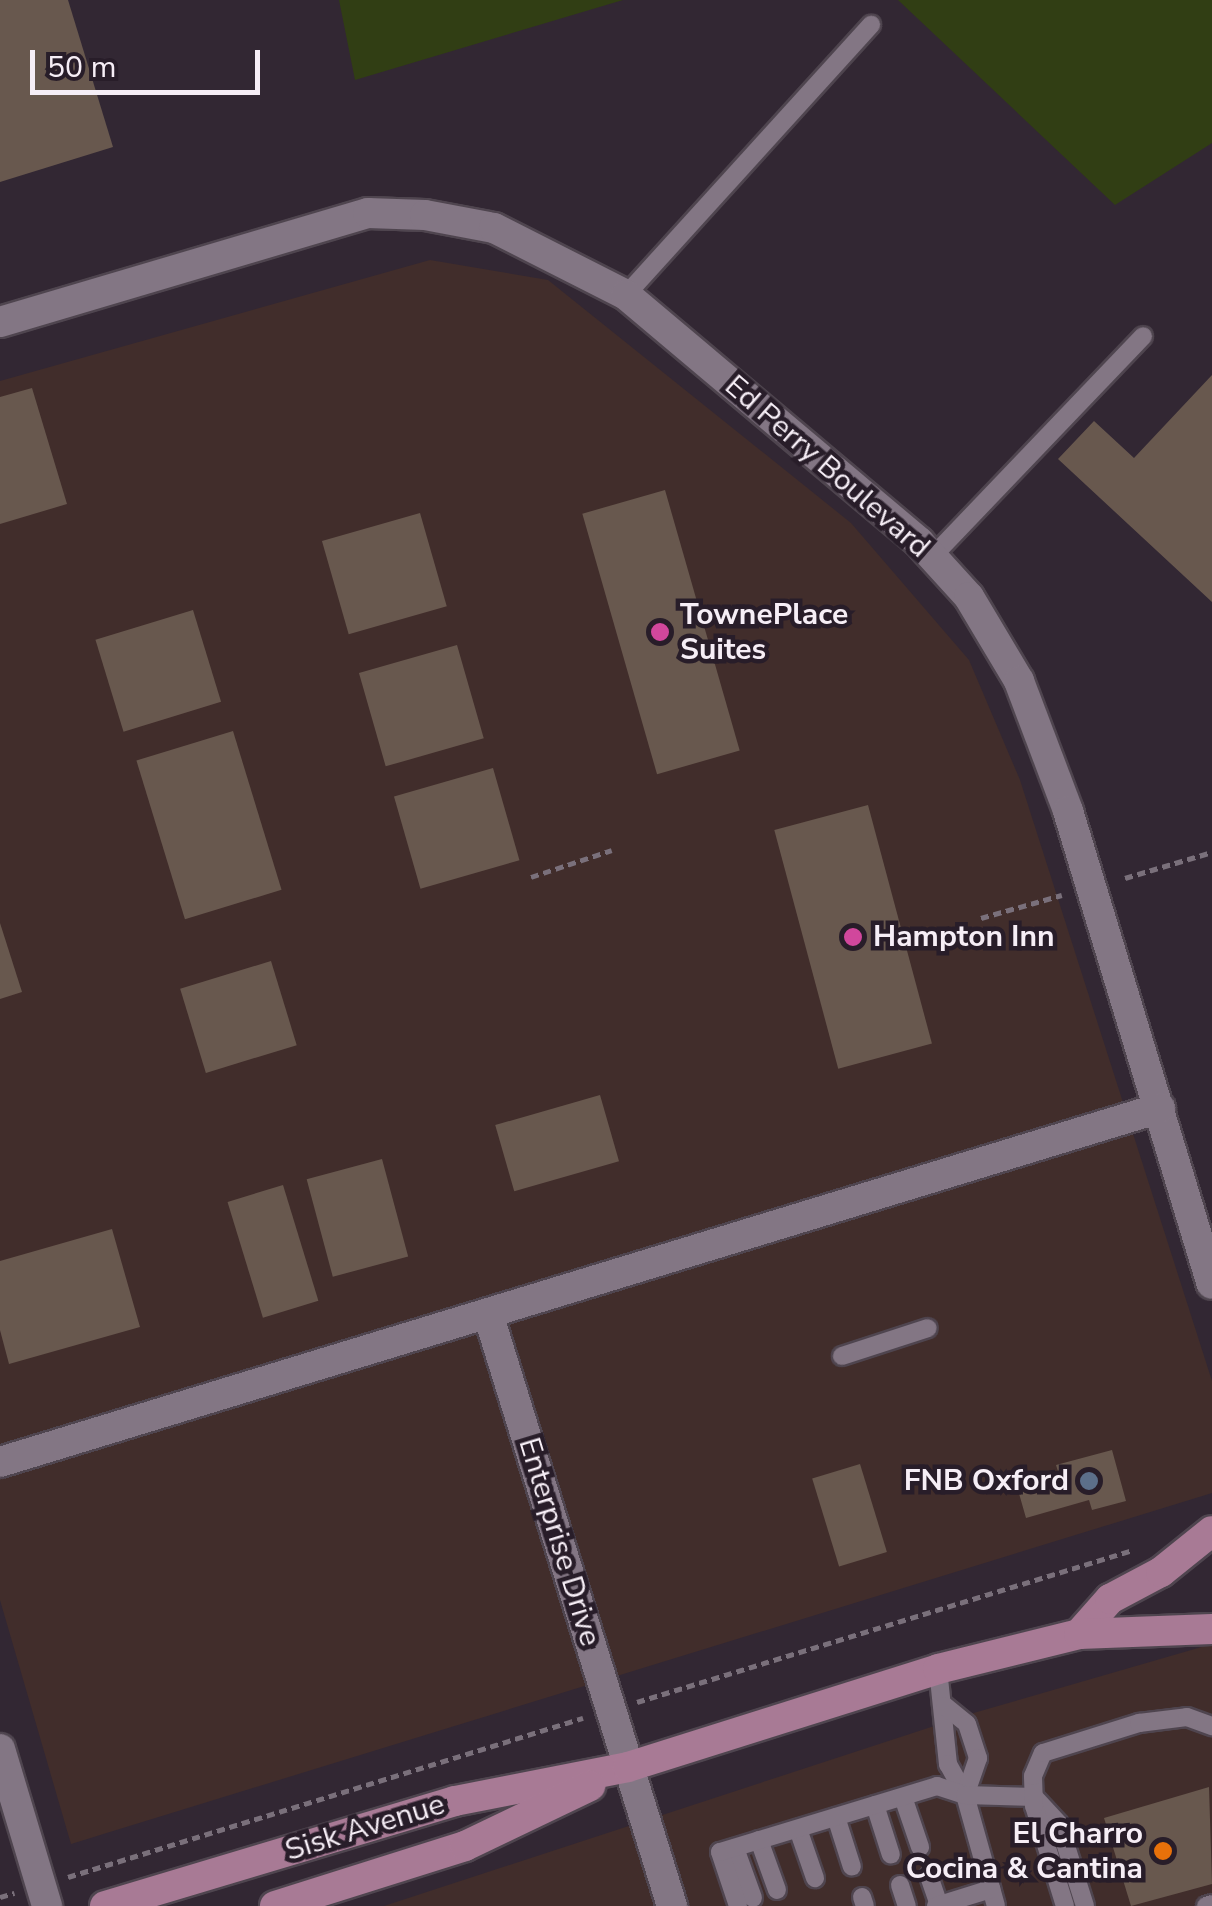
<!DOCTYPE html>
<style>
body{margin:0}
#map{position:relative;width:1212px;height:1906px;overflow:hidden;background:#322733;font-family:"Nunito Sans",sans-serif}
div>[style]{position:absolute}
.commercial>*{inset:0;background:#412d2b}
.green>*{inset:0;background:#313e14}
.building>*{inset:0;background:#68584e;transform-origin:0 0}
.path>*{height:5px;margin-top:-2.5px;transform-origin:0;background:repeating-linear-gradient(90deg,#7a707b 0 8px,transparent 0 13px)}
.roads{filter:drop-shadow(2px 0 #4f454f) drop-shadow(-2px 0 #4f454f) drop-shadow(0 2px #4f454f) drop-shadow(0 -2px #4f454f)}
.lane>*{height:18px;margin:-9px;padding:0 9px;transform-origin:9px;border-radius:9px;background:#837684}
.street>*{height:30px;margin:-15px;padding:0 15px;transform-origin:15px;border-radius:15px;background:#837684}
.secondary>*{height:30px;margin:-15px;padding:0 15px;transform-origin:15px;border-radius:15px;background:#a87a95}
.dots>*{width:28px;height:28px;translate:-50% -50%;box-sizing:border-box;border:5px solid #281d29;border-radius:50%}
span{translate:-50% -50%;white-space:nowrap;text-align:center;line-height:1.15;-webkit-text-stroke:9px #281d29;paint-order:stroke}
.street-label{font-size:30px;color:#f6eef6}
.poi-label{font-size:30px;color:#f6eef6;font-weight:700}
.left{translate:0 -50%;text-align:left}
.right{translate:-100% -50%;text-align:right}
.scale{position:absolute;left:30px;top:50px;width:230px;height:45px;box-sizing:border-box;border:5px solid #f6eef6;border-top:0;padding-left:12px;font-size:30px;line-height:35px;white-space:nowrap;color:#f6eef6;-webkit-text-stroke:8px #281d29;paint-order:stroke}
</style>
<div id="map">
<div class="commercial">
<i style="clip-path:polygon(430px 260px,548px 280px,851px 523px,969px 660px,1020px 780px,1212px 1381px,1212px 1493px,71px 1844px,0 1600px,0 381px)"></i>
<i style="clip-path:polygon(1212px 1644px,1212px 1906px,384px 1906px,977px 1712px)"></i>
</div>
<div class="green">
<i style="clip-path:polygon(339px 0,623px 0,355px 80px)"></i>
<i style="clip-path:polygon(898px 0,1212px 0,1212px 143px,1115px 205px)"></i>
</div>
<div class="building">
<i style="clip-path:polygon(0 0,68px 0,113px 147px,0 182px)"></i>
<i style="clip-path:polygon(1212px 375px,1212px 602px,1058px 459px,1094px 421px,1134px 458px)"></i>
<i style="clip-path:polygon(32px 388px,67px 504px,0 524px,0 397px)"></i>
<i style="left:665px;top:490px;width:271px;height:86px;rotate:74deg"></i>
<i style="left:420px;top:513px;width:97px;height:102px;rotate:74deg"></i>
<i style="left:193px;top:610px;width:96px;height:102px;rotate:73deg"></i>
<i style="left:457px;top:645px;width:97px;height:102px;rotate:74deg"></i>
<i style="left:233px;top:731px;width:166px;height:101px;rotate:73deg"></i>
<i style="left:493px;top:768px;width:96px;height:103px;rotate:74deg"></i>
<i style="left:868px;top:805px;width:247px;height:97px;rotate:75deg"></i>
<i style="clip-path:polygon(0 923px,22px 992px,0 999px)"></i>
<i style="left:271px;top:961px;width:88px;height:95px;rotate:73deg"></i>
<i style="left:600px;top:1095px;width:69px;height:109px;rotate:74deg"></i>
<i style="left:382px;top:1159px;width:101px;height:78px;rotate:75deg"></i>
<i style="left:283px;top:1185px;width:121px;height:58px;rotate:73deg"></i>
<i style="clip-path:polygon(112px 1229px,140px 1327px,9px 1364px,0 1330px,0 1261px)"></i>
<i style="clip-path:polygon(1112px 1450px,1126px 1501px,1092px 1510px,1089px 1500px,1026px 1518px,1018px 1490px,1060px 1478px,1056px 1465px)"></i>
<i style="left:860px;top:1464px;width:92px;height:50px;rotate:73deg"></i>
<i style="clip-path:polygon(1209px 1787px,1212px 1884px,1131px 1906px,1104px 1818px)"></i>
</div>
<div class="path">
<i style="left:531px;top:877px;width:85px;rotate:-18.4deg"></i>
<i style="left:1125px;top:878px;width:91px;rotate:-16.6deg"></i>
<i style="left:981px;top:918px;width:84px;rotate:-15.9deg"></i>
<i style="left:637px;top:1702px;width:519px;rotate:-17.04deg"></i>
<i style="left:68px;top:1877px;width:539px;rotate:-17.16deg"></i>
<i style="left:0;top:1897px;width:15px;rotate:-16deg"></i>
</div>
<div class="roads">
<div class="lane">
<i style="left:626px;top:295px;width:365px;rotate:-47.8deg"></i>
<i style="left:933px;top:556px;width:304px;rotate:-46.3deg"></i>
<i style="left:842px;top:1356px;width:90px;rotate:-18deg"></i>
<i style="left:938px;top:1669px;width:96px;rotate:84deg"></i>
<i style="left:948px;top:1764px;width:35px;rotate:61deg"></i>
<i style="left:965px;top:1795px;width:115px;rotate:74.4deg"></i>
<i style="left:945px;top:1706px;width:28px;rotate:39deg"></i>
<i style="left:967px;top:1724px;width:36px;rotate:72deg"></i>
<i style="left:978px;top:1758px;width:39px;rotate:109deg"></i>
<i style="left:903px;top:1797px;width:53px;rotate:71.2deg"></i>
<i style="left:875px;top:1805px;width:52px;rotate:72.3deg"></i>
<i style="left:836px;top:1817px;width:52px;rotate:72.3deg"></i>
<i style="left:798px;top:1829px;width:52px;rotate:70.9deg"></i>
<i style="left:759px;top:1840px;width:53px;rotate:70.2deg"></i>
<i style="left:735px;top:1848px;width:53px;rotate:70.2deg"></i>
<i style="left:929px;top:1876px;width:31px;rotate:71deg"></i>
<i style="left:900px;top:1885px;width:22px;rotate:72deg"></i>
<i style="left:862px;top:1897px;width:9px;rotate:72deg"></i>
<i style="left:738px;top:1906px;width:57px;rotate:-108.4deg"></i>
<i style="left:720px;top:1852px;width:227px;rotate:-16.9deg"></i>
<i style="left:937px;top:1786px;width:29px;rotate:18deg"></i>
<i style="left:965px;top:1795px;width:69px;rotate:1.7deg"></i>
<i style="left:1034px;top:1797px;width:37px;rotate:47deg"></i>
<i style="left:1059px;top:1824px;width:86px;rotate:72.4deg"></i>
<i style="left:936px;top:1906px;width:58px;rotate:-17.2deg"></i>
<i style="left:1065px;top:1906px;width:105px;rotate:-107.2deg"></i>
<i style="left:1034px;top:1806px;width:30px;rotate:-92deg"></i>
<i style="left:1033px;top:1776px;width:25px;rotate:-67deg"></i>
<i style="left:1043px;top:1753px;width:101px;rotate:-17.4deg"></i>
<i style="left:1139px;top:1723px;width:48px;rotate:-7.1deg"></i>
<i style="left:1187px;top:1717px;width:27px;rotate:20deg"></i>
<i style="left:1206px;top:1906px;width:6px;rotate:-18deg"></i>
</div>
<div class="street">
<i style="left:0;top:322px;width:384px;rotate:-16.5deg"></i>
<i style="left:368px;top:213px;width:57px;rotate:2deg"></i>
<i style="left:425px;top:215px;width:70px;rotate:10.7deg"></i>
<i style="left:494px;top:228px;width:148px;rotate:26.9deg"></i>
<i style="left:626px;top:295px;width:383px;rotate:40.1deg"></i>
<i style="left:919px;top:542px;width:74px;rotate:47.7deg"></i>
<i style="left:969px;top:597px;width:98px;rotate:59.2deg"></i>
<i style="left:1019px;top:681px;width:139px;rotate:69.3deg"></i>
<i style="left:1068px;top:811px;width:494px;rotate:73.1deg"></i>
<i style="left:489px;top:1317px;width:617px;rotate:72.74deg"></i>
<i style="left:0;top:1462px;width:1213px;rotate:-16.97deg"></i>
<i style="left:0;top:1749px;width:164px;rotate:73.3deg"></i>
</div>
<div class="secondary">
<i style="left:1079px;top:1634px;width:47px;rotate:-48.5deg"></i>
<i style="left:1110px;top:1599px;width:58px;rotate:-27.9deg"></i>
<i style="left:1161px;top:1572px;width:65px;rotate:-38.8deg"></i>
<i style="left:105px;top:1906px;width:365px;rotate:-16.7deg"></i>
<i style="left:455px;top:1801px;width:176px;rotate:-11.1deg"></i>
<i style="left:628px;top:1767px;width:325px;rotate:-17.5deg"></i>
<i style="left:938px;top:1669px;width:145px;rotate:-13.9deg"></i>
<i style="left:1079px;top:1634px;width:133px;rotate:-2.2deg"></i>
<i style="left:275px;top:1906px;width:199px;rotate:-17.5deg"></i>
<i style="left:465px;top:1846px;width:139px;rotate:-25.6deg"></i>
</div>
</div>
<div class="dots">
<i style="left:660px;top:632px;background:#d1479c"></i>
<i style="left:853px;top:937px;background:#d1479c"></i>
<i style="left:1089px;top:1481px;background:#5c6f8a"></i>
<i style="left:1163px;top:1851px;background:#e8710a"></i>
</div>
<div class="street-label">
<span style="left:827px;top:467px;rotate:41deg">Ed Perry Boulevard</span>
<span style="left:559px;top:1542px;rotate:73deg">Enterprise Drive</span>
<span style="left:365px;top:1828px;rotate:-17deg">Sisk Avenue</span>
</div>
<div class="poi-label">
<span class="left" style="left:680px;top:632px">TownePlace<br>Suites</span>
<span class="left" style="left:873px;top:937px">Hampton Inn</span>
<span class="right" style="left:1069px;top:1481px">FNB Oxford</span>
<span class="right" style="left:1143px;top:1851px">El Charro<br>Cocina &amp; Cantina</span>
</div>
<div class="scale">50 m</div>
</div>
